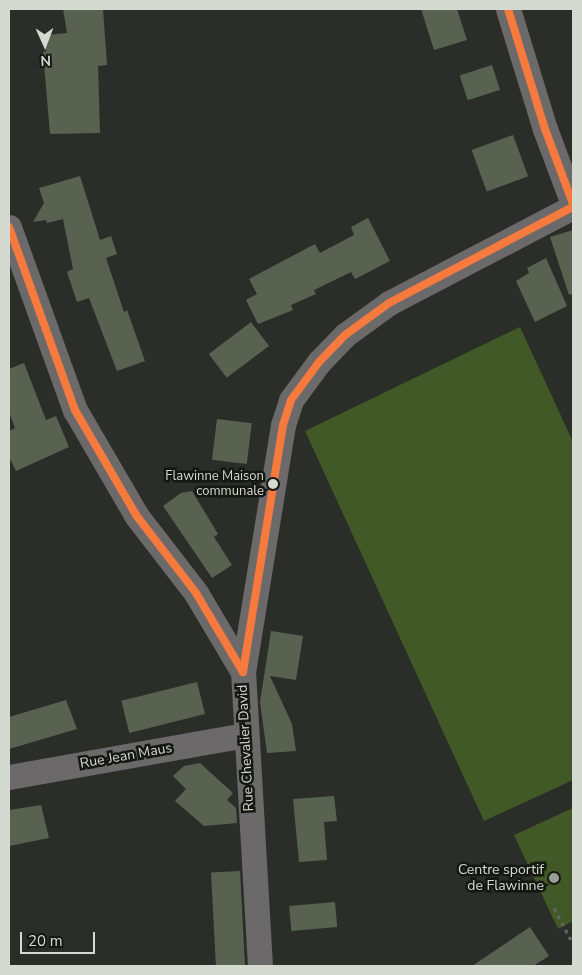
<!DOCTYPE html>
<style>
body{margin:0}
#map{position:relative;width:582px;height:975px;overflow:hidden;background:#2b2e28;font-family:"Nunito Sans",sans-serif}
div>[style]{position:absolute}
.green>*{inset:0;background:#415926}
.building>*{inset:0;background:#596251;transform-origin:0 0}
.path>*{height:3px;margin-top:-1.5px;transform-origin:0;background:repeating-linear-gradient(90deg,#636461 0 4px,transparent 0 8px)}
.street>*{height:25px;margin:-12.5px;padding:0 12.5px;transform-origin:12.5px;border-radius:12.5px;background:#6b6969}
.bus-1>*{height:8px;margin:-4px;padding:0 4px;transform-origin:4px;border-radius:4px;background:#f6793e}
.dots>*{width:14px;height:14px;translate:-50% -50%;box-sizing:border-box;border:2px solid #151812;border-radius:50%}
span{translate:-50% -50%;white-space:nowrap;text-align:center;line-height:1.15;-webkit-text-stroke:5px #151812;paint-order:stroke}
.bus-label{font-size:13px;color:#d5dad1}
.right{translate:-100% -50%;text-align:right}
.street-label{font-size:14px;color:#d5dad1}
.poi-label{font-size:14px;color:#d5dad1}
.frame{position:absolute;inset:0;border:10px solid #d5dad1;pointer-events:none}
.north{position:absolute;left:20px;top:20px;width:50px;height:50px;-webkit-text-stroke:4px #151812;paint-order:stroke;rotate:178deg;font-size:14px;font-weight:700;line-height:20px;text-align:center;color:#d5dad1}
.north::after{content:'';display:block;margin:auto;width:18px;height:22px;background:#d5dad1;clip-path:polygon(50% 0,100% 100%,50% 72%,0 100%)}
.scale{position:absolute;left:20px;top:932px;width:75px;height:22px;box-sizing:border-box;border:2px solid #d5dad1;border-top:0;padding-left:6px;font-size:15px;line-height:18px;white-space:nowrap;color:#d5dad1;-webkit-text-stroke:4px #151812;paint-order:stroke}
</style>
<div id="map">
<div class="green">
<i style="clip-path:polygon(520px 327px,573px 442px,573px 780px,484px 821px,305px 431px)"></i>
<i style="clip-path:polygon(573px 808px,573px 921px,558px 929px,514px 835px)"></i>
</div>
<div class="building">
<i style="clip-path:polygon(63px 9px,103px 9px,107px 65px,98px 66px,100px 133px,50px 134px,43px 52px,46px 51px,46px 35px,67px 33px)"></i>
<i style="clip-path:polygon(421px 9px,457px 9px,467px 40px,434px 50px)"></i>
<i style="left:492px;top:65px;width:26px;height:34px;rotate:72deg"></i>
<i style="left:513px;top:135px;width:44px;height:44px;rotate:70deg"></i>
<i style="clip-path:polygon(80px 176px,100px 240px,111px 236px,117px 254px,106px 258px,124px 312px,127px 310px,145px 361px,117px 371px,89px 298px,77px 302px,67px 272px,73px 269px,63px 219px,47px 223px,46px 220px,33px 222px,44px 203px,39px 188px)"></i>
<i style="clip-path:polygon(368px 218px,390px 261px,355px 279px,351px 272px,314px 290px,316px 294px,291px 305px,293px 310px,258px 324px,246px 300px,257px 294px,249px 279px,315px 244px,320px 253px,354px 235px,351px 227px)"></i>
<i style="clip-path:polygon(573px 230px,573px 294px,569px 295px,550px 237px)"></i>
<i style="clip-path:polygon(546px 258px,567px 306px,535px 322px,516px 281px,529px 273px,527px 268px)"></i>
<i style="left:251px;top:322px;width:30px;height:53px;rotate:53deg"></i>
<i style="clip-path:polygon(24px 363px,46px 420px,56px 416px,69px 447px,16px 471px,9px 457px,9px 431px,15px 428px,9px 412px,9px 369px)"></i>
<i style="left:217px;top:419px;width:35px;height:41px;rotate:7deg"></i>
<i style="clip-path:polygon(192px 491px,218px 534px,214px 537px,232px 565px,212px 578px,163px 506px,181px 493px)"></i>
<i style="clip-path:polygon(271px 631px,303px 636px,296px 680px,270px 676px,292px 724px,296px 751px,267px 753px,260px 702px)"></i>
<i style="left:197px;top:682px;width:33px;height:78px;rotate:76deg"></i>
<i style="clip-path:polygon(66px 700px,77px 729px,9px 749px,9px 717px)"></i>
<i style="clip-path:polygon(200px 763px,233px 793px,227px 800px,236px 808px,237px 823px,204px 826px,175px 801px,186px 789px,173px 776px,184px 766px)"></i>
<i style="clip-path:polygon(334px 796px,337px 821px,324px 822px,327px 860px,299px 862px,293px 799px)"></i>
<i style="clip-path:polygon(41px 805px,49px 838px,9px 846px,9px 810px)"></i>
<i style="left:240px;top:871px;width:95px;height:29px;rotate:87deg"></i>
<i style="left:335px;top:902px;width:25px;height:46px;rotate:85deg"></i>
<i style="clip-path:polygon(530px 927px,549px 956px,533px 966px,472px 966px)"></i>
</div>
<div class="path">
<i style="left:554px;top:908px;width:40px;rotate:62deg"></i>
</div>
<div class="street">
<i style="left:508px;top:9px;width:126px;rotate:72.9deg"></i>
<i style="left:545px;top:129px;width:80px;rotate:69.5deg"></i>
<i style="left:9px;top:227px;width:195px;rotate:70.2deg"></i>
<i style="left:75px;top:410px;width:121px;rotate:59.8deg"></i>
<i style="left:136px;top:515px;width:98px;rotate:52.4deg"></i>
<i style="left:196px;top:593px;width:92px;rotate:59.3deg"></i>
<i style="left:9px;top:777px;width:239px;rotate:-10.1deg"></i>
<i style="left:260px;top:966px;width:294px;rotate:-93.3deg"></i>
<i style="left:243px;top:672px;width:250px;rotate:-80.8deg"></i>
<i style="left:283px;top:425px;width:26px;rotate:-72deg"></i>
<i style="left:291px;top:400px;width:47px;rotate:-53.6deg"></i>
<i style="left:319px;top:362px;width:37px;rotate:-46deg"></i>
<i style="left:345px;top:335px;width:54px;rotate:-36deg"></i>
<i style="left:389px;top:303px;width:208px;rotate:-27.6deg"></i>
</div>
<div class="bus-1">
<i style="left:508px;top:9px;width:126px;rotate:72.9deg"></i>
<i style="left:545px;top:129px;width:80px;rotate:69.5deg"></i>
<i style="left:9px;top:227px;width:195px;rotate:70.2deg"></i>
<i style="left:75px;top:410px;width:121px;rotate:59.8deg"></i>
<i style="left:136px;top:515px;width:98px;rotate:52.4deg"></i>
<i style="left:196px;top:593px;width:92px;rotate:59.3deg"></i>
<i style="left:243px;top:672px;width:250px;rotate:-80.8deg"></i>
<i style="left:283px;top:425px;width:26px;rotate:-72deg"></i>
<i style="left:291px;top:400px;width:47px;rotate:-53.6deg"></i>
<i style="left:319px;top:362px;width:37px;rotate:-46deg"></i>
<i style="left:345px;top:335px;width:54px;rotate:-36deg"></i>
<i style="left:389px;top:303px;width:208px;rotate:-27.6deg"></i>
</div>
<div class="dots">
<i style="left:273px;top:484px;background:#d5dad1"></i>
<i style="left:554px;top:878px;background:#9a9e96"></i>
</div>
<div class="bus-label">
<span class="right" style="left:264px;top:484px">Flawinne Maison<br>communale</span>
</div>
<div class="street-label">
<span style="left:246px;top:748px;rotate:-93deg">Rue Chevalier David</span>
<span style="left:126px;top:756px;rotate:-10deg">Rue Jean Maus</span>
</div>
<div class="poi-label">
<span class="right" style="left:544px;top:878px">Centre sportif<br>de Flawinne</span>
</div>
<div class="frame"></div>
<div class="north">N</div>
<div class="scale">20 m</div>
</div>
